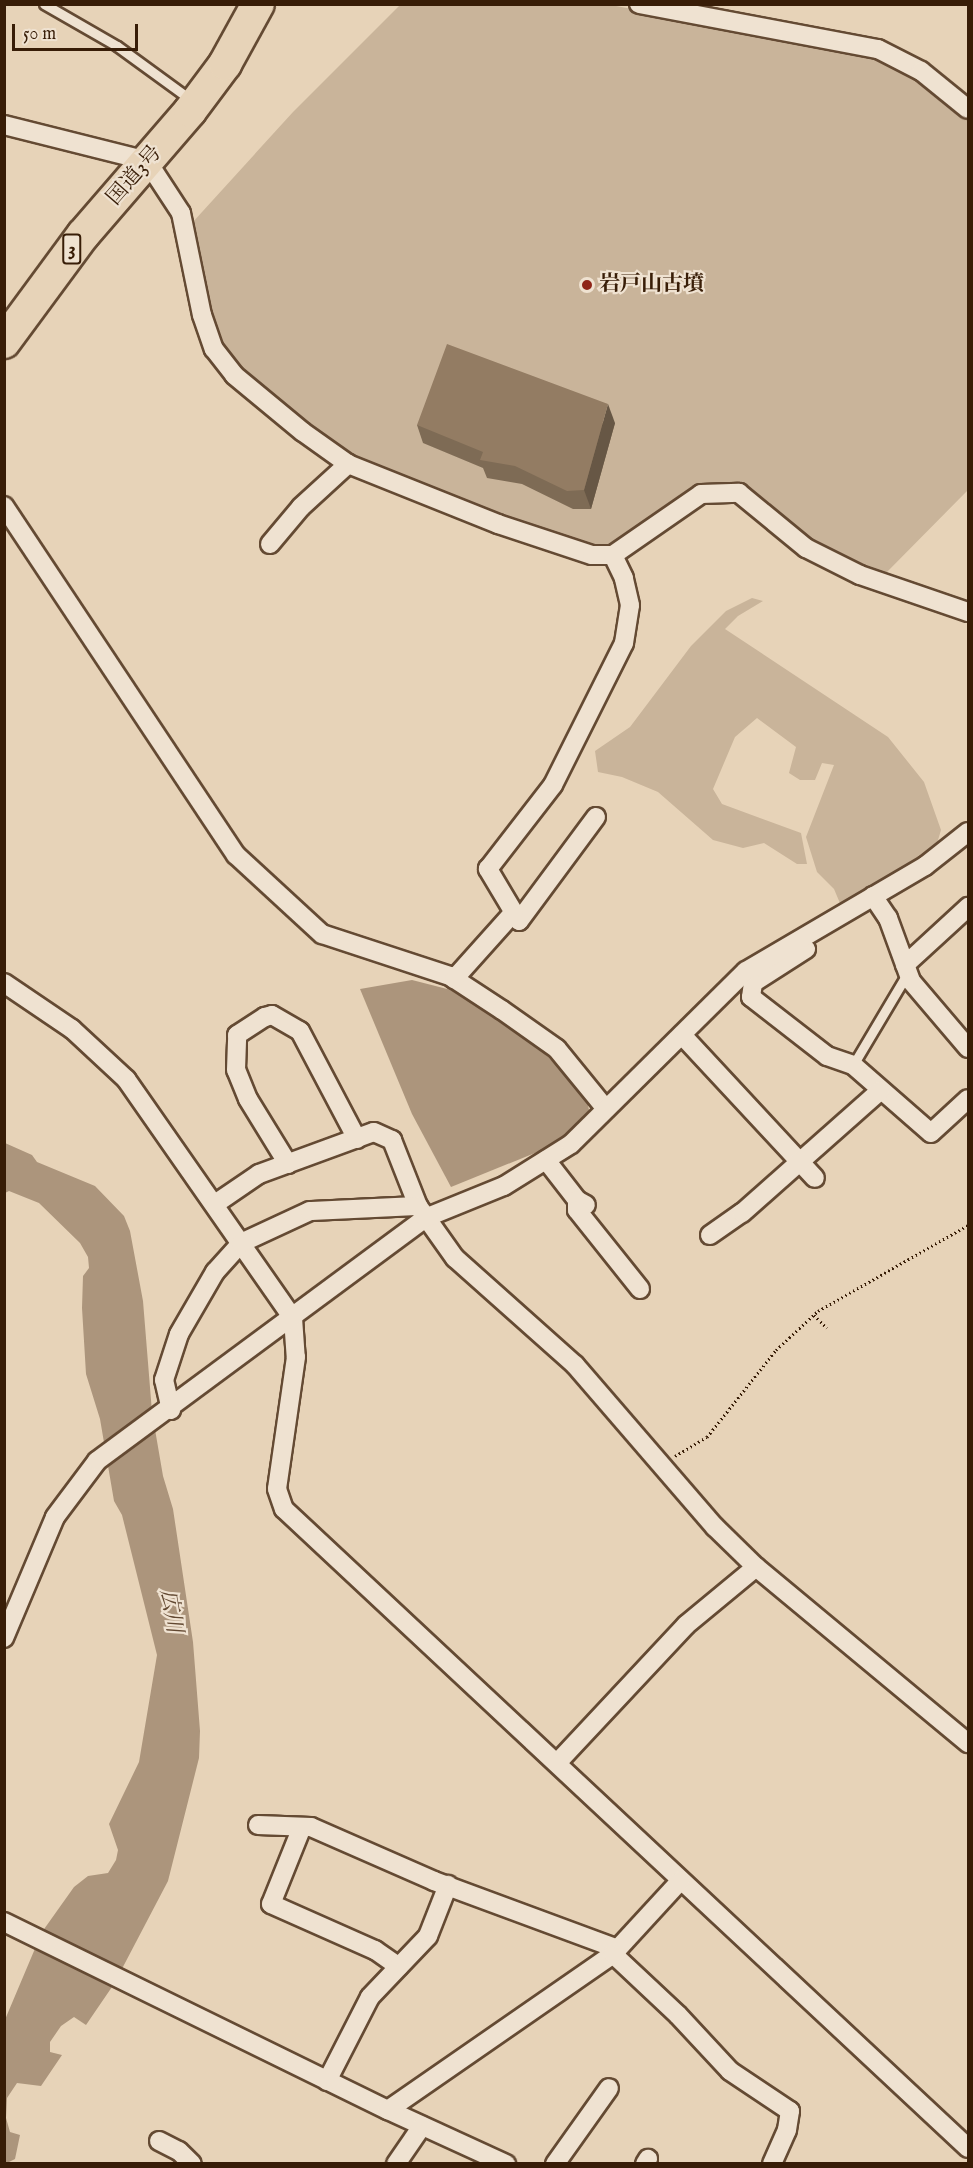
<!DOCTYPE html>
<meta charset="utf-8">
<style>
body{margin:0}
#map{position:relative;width:973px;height:2168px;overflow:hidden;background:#e7d3b8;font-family:"IM FELL English","Noto Serif JP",serif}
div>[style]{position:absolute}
.green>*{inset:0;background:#c9b49a}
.water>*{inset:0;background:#ac957c}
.path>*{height:3px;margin-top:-1.5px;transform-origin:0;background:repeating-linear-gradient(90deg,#381d07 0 1.5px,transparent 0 4.5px)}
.roads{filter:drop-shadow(2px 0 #644a33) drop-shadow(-2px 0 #644a33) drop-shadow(0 2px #644a33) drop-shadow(0 -2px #644a33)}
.lane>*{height:9px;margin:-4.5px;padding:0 4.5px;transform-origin:4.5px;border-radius:4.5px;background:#efe2d1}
.street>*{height:18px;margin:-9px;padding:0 9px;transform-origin:9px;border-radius:9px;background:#efe2d1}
.highway>*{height:32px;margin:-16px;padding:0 16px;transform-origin:16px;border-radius:16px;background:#e7d3b8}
.wall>*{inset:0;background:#7e6b55}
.shaded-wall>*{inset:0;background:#675745}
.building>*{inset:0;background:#937c63}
.dots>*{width:16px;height:16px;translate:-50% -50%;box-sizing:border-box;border:3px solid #efe2d1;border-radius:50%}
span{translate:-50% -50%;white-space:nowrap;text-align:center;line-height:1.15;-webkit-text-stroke:4.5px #efe2d1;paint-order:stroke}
.shield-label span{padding:2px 4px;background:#efe2d1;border:2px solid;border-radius:4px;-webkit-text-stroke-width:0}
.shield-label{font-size:20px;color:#381d07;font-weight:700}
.street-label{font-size:21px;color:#381d07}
.poi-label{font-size:21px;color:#381d07;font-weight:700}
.left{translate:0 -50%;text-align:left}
.water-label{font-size:22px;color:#614730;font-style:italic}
.frame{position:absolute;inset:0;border:6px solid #381d07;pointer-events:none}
.scale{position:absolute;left:12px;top:24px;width:126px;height:27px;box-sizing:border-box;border:3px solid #381d07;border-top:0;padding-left:8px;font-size:18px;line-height:21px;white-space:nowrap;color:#381d07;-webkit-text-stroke:4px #efe2d1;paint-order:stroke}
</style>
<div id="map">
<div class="green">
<i style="clip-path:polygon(400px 5px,611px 5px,881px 57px,922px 79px,968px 114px,968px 490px,885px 574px,823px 550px,750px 489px,734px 483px,699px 487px,613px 546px,596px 549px,528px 530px,355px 455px,320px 435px,232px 361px,220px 340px,209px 303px,192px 223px,293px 112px)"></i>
<i style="clip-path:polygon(752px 598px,763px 601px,738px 616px,725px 629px,888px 737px,924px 782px,941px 830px,936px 847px,919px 861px,842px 908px,834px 889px,817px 872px,806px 837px,834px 765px,822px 763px,815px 780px,800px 780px,789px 773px,796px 747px,757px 718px,735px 737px,713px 789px,722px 804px,801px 833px,807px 864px,797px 864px,764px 843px,743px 848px,713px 840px,658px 792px,622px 777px,598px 772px,595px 751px,630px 727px,691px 646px,726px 611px)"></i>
</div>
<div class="water">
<i style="clip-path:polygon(412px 980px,455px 991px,507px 1023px,544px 1053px,586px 1096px,589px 1110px,557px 1144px,451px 1187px,412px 1114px,360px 989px)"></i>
<i style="clip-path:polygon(5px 1143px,32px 1155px,37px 1162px,95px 1186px,124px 1216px,130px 1231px,143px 1301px,152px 1412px,163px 1476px,173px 1509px,193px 1642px,200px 1731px,199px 1758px,168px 1881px,114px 1984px,86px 2025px,74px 2017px,61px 2026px,50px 2042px,50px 2052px,62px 2055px,41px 2086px,17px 2083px,7px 2098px,6px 2118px,10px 2132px,20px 2135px,15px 2159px,5px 2164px,4px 2022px,42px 1932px,74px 1887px,88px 1876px,108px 1873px,116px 1860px,118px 1850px,109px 1824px,139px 1762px,157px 1655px,122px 1515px,114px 1501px,100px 1419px,86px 1374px,82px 1308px,83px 1276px,89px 1268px,88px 1257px,80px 1243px,39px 1203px,9px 1191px,5px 1193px)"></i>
</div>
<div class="path">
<i style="left:814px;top:1315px;width:18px;rotate:45deg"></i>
<i style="left:675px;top:1456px;width:37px;rotate:-31deg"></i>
<i style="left:707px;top:1437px;width:111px;rotate:-51.6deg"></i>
<i style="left:776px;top:1350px;width:57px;rotate:-42.9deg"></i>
<i style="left:818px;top:1311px;width:173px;rotate:-29.8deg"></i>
</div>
<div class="roads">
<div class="lane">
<i style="left:44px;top:4px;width:84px;rotate:29.9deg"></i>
<i style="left:117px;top:46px;width:92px;rotate:36.1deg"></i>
<i style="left:853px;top:1065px;width:106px;rotate:-59.3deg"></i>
</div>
<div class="street">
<i style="left:639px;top:4px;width:243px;rotate:10.7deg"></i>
<i style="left:878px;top:49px;width:48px;rotate:27.1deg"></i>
<i style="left:921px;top:71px;width:60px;rotate:39deg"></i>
<i style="left:4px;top:125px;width:147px;rotate:14.1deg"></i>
<i style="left:147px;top:161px;width:62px;rotate:56.8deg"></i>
<i style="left:181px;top:213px;width:104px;rotate:78.4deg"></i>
<i style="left:202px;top:315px;width:36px;rotate:71deg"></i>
<i style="left:214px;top:349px;width:33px;rotate:52deg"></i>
<i style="left:234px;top:375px;width:89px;rotate:39.6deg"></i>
<i style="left:303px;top:432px;width:55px;rotate:35.4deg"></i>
<i style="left:348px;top:464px;width:162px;rotate:21.8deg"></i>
<i style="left:498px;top:524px;width:99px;rotate:18.3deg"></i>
<i style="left:592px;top:555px;width:21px"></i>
<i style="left:613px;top:555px;width:107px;rotate:-34.7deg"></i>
<i style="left:701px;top:494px;width:38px;rotate:-2deg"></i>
<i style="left:739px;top:493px;width:87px;rotate:39.4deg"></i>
<i style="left:806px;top:548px;width:60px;rotate:26.6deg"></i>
<i style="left:860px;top:575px;width:114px;rotate:18.9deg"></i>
<i style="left:4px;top:506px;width:419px;rotate:56.4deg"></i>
<i style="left:236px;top:855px;width:117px;rotate:42.6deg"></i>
<i style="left:322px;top:934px;width:135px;rotate:18.2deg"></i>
<i style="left:450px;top:976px;width:62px;rotate:33.2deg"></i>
<i style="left:502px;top:1010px;width:67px;rotate:35.3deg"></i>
<i style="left:557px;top:1049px;width:77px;rotate:50.8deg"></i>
<i style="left:270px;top:544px;width:48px;rotate:-50deg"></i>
<i style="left:301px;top:507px;width:64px;rotate:-42.5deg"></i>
<i style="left:596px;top:817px;width:129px;rotate:126.5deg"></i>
<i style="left:519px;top:921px;width:61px;rotate:-120.8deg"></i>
<i style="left:488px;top:869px;width:106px;rotate:-52.3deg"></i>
<i style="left:553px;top:785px;width:159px;rotate:-63.4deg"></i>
<i style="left:624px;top:643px;width:38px;rotate:-81deg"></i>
<i style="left:630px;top:605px;width:28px;rotate:-103deg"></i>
<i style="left:624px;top:578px;width:25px;rotate:-116deg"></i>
<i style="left:873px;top:896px;width:27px;rotate:56deg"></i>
<i style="left:888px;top:918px;width:67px;rotate:69.9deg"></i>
<i style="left:911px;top:981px;width:88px;rotate:49.6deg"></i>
<i style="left:806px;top:949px;width:63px;rotate:147.3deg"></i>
<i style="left:753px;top:983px;width:14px;rotate:98deg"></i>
<i style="left:751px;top:997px;width:96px;rotate:37.8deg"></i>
<i style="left:827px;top:1056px;width:28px;rotate:19deg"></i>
<i style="left:853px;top:1065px;width:103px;rotate:41.1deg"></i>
<i style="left:931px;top:1133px;width:50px;rotate:-42.6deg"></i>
<i style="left:905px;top:965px;width:86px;rotate:-42.6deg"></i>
<i style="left:454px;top:979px;width:90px;rotate:-48.2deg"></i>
<i style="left:4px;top:983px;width:82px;rotate:34.1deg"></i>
<i style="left:72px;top:1029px;width:74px;rotate:42.8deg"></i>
<i style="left:126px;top:1079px;width:292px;rotate:55.1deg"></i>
<i style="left:293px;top:1318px;width:39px;rotate:86deg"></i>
<i style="left:296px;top:1357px;width:133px;rotate:98.2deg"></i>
<i style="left:277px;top:1489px;width:21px;rotate:71deg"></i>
<i style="left:284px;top:1509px;width:936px;rotate:43.05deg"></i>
<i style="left:682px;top:1035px;width:195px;rotate:47.1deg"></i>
<i style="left:546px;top:1160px;width:51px;rotate:52.2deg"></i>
<i style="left:577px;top:1200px;width:10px;rotate:29deg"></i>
<i style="left:288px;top:1164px;width:76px;rotate:-121.6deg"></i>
<i style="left:248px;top:1099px;width:31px;rotate:-112deg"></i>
<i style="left:236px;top:1070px;width:35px;rotate:-88deg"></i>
<i style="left:237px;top:1035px;width:33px;rotate:-33deg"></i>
<i style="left:265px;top:1017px;width:7px;rotate:-16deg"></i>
<i style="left:272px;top:1015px;width:32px;rotate:30deg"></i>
<i style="left:300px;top:1031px;width:122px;rotate:62.2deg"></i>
<i style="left:577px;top:1200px;width:10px;rotate:90deg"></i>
<i style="left:577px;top:1210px;width:101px;rotate:51.4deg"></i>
<i style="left:215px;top:1204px;width:53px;rotate:-34.3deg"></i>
<i style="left:259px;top:1174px;width:122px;rotate:-20.1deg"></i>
<i style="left:374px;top:1132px;width:20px;rotate:24deg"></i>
<i style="left:392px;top:1140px;width:71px;rotate:68.5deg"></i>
<i style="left:418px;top:1206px;width:64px;rotate:54.6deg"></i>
<i style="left:455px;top:1258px;width:161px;rotate:41.7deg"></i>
<i style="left:575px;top:1365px;width:214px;rotate:49.2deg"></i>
<i style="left:715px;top:1527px;width:57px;rotate:44.3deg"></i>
<i style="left:756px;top:1567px;width:276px;rotate:39.7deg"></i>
<i style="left:710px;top:1235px;width:39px;rotate:-35deg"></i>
<i style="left:742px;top:1213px;width:184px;rotate:-41.5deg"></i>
<i style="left:171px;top:1410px;width:31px;rotate:-103deg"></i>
<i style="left:164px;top:1380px;width:48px;rotate:-71.9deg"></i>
<i style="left:179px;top:1334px;width:72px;rotate:-59.9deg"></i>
<i style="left:215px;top:1272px;width:39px;rotate:-48deg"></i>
<i style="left:241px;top:1243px;width:76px;rotate:-24.9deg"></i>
<i style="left:310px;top:1211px;width:108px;rotate:-2.7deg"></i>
<i style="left:4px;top:1638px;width:131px;rotate:-67.1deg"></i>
<i style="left:55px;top:1517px;width:70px;rotate:-53.1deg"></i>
<i style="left:97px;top:1461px;width:408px;rotate:-36.5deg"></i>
<i style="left:425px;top:1218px;width:85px;rotate:-22.1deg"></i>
<i style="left:504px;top:1186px;width:79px;rotate:-32.1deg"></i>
<i style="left:571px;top:1144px;width:246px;rotate:-44.7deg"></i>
<i style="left:746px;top:971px;width:208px;rotate:-30.4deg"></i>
<i style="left:925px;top:866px;width:55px;rotate:-38.3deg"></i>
<i style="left:557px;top:1763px;width:189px;rotate:-46.9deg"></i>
<i style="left:686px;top:1625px;width:91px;rotate:-39.6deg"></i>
<i style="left:258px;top:1825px;width:53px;rotate:2.2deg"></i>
<i style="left:311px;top:1827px;width:134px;rotate:23.7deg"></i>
<i style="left:434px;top:1881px;width:196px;rotate:20.3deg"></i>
<i style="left:302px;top:1827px;width:83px;rotate:111.9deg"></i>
<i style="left:271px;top:1904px;width:114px;rotate:23.9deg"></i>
<i style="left:375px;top:1950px;width:29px;rotate:35deg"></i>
<i style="left:4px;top:1922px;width:428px;rotate:26.1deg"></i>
<i style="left:388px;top:2110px;width:130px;rotate:24.6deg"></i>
<i style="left:613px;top:1954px;width:89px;rotate:43.2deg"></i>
<i style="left:678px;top:2015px;width:76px;rotate:47.1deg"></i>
<i style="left:730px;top:2071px;width:72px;rotate:33.7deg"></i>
<i style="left:790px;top:2111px;width:19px;rotate:99deg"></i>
<i style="left:787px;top:2130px;width:37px;rotate:114deg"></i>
<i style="left:327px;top:2081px;width:94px;rotate:-62.9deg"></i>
<i style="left:370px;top:1997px;width:84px;rotate:-46.4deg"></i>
<i style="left:428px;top:1936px;width:55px;rotate:-68.6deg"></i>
<i style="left:388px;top:2110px;width:274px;rotate:-34.7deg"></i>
<i style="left:613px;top:1954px;width:100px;rotate:-47.4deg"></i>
<i style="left:159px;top:2141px;width:22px;rotate:27deg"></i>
<i style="left:179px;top:2151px;width:18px;rotate:45deg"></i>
<i style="left:396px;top:2164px;width:46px;rotate:-55.6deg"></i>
<i style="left:555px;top:2164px;width:93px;rotate:-54.6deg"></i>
<i style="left:645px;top:2164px;width:6px;rotate:-59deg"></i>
</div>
<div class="highway">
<i style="left:4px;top:342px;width:133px;rotate:-53.6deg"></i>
<i style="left:83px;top:235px;width:164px;rotate:-49.2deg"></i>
<i style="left:190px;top:111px;width:59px;rotate:-53.3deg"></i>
<i style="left:225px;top:64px;width:68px;rotate:-61.2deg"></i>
</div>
</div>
<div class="wall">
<i style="clip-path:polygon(615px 423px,591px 509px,573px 509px,522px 484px,487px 478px,483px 468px,423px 443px,417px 425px)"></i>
</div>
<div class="shaded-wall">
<i style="clip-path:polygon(608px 404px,615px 423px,591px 509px,584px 490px)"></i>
</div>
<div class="building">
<i style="clip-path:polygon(447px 344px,608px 404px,584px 490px,567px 491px,515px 466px,480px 460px,483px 452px,417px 425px)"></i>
</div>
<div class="dots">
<i style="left:587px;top:285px;background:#8f2418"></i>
</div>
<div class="shield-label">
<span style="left:72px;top:249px">3</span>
</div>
<div class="street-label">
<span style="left:135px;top:176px;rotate:-49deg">国道3号</span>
</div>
<div class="poi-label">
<span class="left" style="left:599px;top:285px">岩戸山古墳</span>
</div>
<div class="water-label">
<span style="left:170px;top:1611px;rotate:80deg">広川</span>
</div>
<div class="frame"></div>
<div class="scale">50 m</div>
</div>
